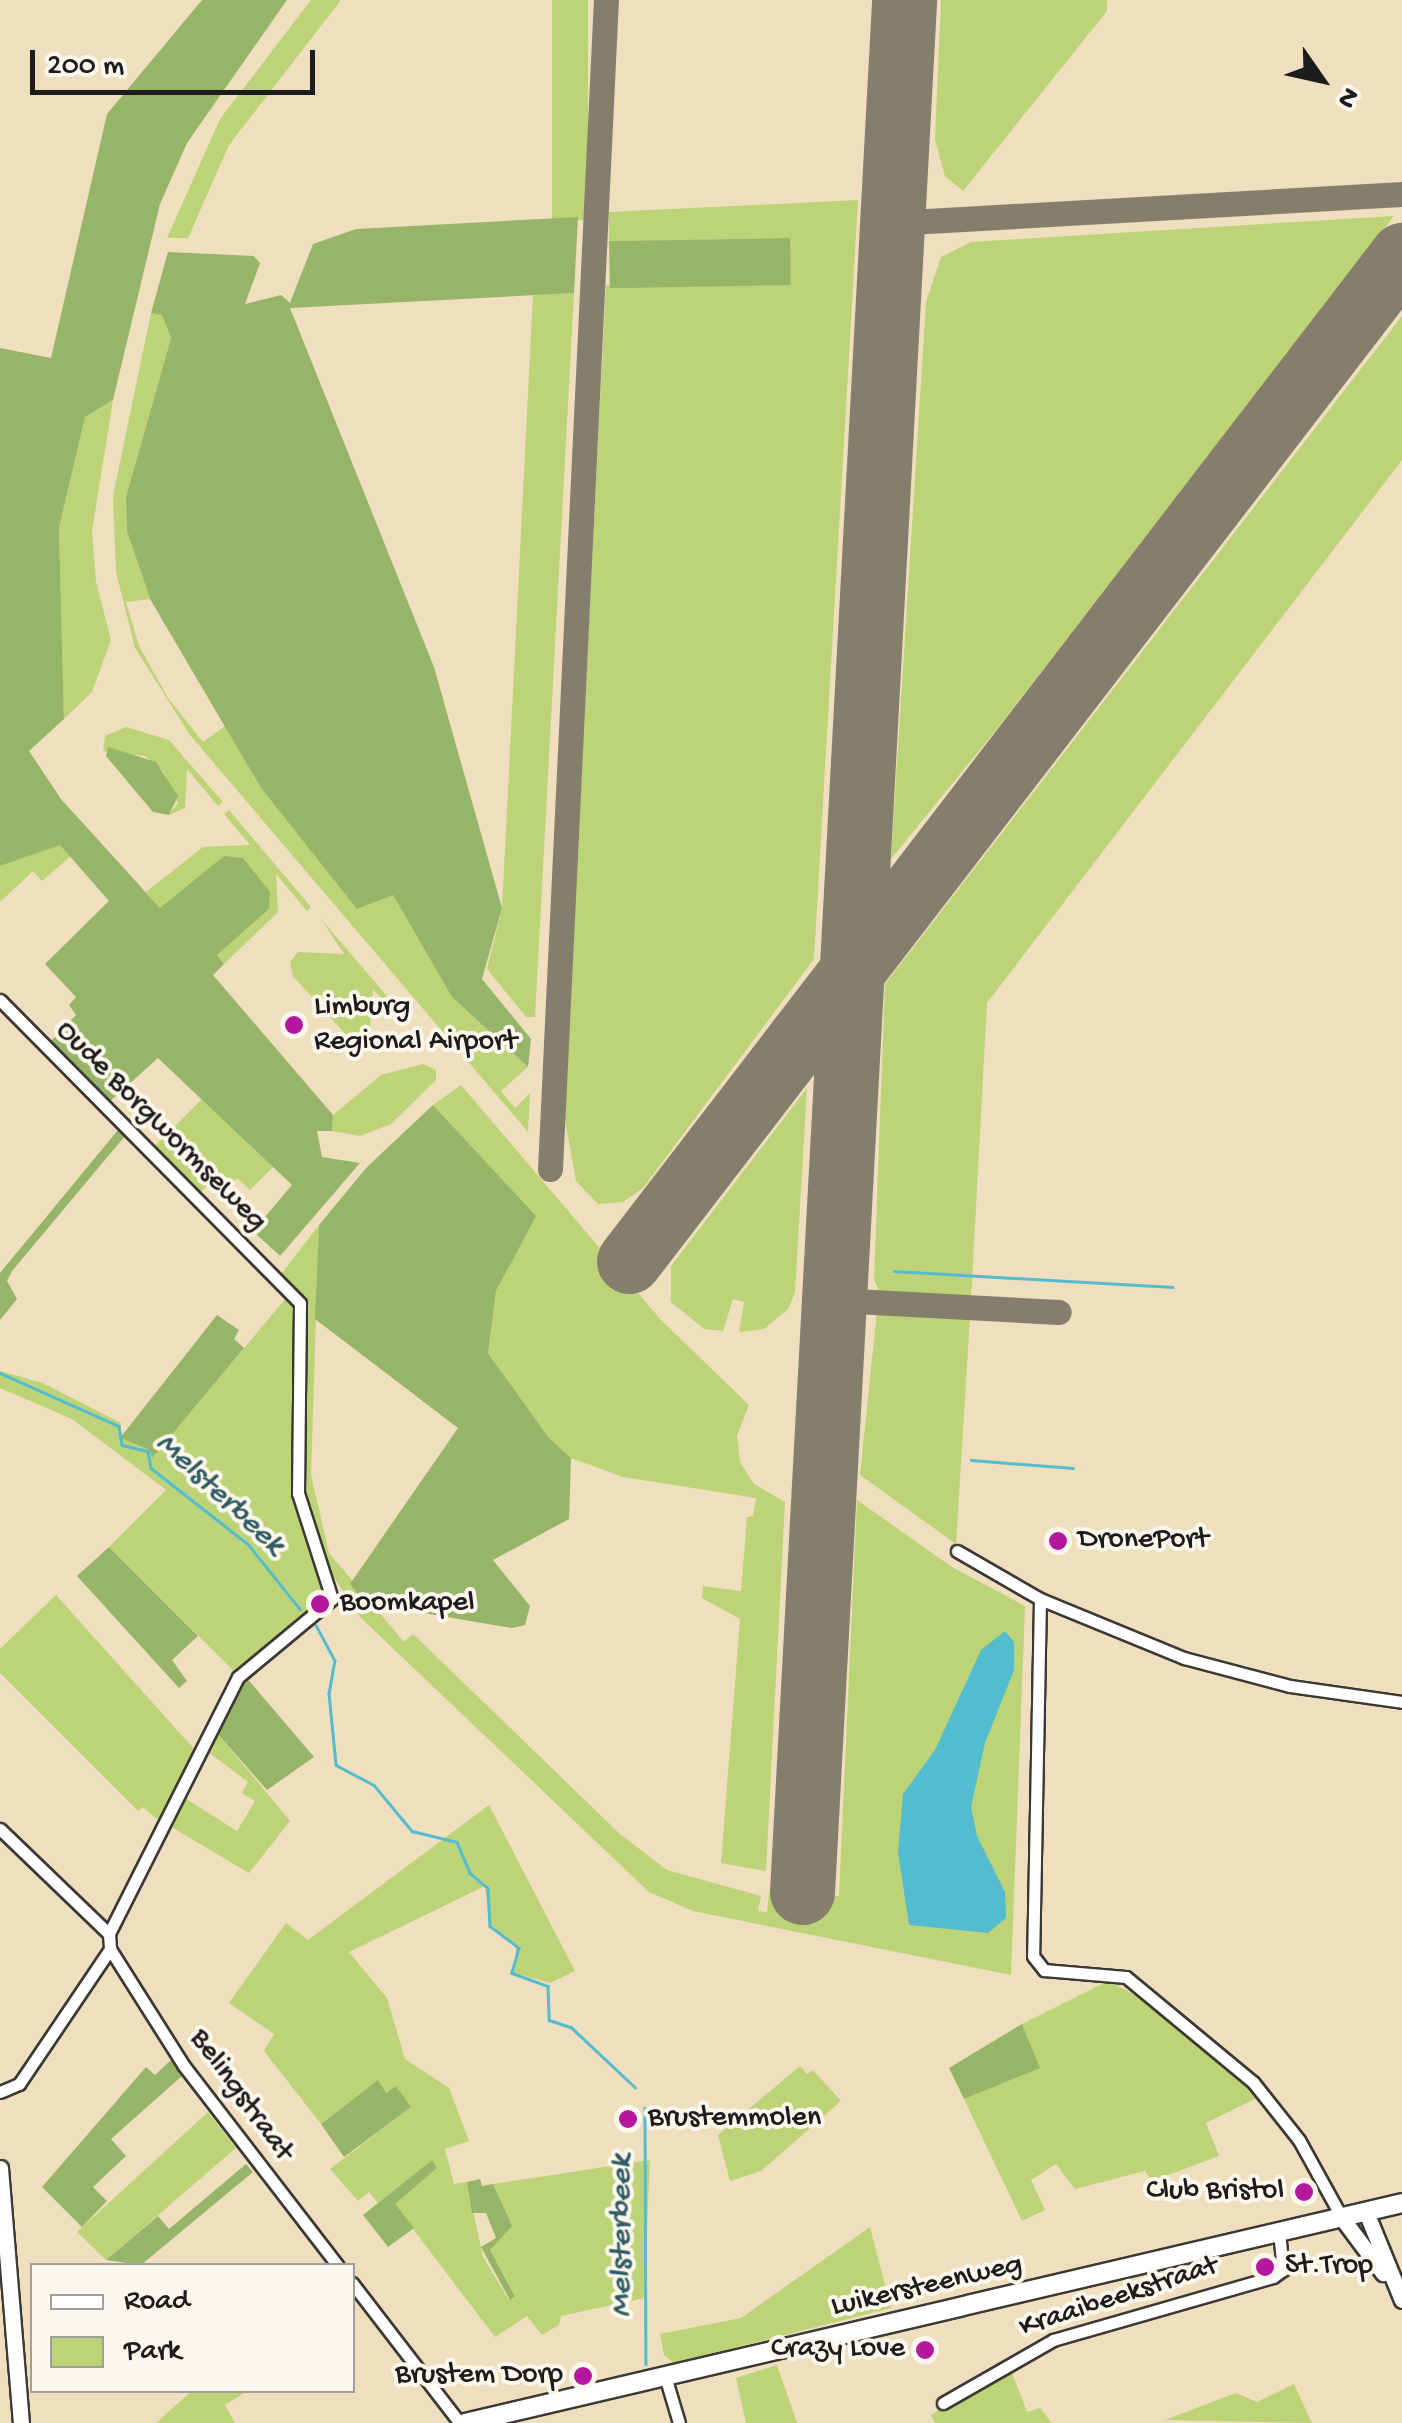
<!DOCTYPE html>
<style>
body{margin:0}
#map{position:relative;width:1402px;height:2423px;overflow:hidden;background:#efdfbe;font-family:"Gochi Hand",sans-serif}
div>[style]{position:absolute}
.green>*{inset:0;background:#bdd377;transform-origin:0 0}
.forest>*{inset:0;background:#96b568;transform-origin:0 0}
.water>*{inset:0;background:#53bccf}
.stream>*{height:2.5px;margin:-1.25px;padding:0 1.25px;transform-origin:1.25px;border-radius:1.25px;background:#53bccf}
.taxiway>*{height:25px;margin:-12.5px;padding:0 12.5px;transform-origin:12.5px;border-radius:12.5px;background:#867e6d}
.runway>*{height:65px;margin:-32.5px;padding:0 32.5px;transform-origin:32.5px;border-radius:32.5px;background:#867e6d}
.roads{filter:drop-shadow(2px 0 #3c3934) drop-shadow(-2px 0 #3c3934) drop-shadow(0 2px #3c3934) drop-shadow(0 -2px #3c3934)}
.minor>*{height:11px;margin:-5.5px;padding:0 5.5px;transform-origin:5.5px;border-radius:5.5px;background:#fff}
.secondary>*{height:15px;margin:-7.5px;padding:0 7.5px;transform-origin:7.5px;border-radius:7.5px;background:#fff}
.primary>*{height:18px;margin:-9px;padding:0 9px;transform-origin:9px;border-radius:9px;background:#fff}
.dots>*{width:28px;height:28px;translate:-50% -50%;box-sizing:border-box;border:5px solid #fbf7ec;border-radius:50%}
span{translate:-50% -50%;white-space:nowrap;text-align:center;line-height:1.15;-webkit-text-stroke:8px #fbf7ec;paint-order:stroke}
.poi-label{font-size:30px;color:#1c1c1c}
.left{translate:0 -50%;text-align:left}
.right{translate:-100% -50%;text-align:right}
.street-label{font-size:30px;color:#1c1c1c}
.water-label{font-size:32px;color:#325c64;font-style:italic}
.legend{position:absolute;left:30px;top:2263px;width:325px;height:130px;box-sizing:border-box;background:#fbf7ec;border:2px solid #a29f99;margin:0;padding:12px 18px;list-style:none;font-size:30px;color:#1c1c1c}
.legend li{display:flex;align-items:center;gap:20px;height:50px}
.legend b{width:50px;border:2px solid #a29f99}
.north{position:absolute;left:1272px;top:30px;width:100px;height:100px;-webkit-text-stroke:8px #fbf7ec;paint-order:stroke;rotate:124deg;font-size:28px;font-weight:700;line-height:40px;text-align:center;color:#1c1c1c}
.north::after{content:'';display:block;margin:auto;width:35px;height:45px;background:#1c1c1c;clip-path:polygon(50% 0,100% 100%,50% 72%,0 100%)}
.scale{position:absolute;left:30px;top:50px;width:285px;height:45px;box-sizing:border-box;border:5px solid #1c1c1c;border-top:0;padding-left:12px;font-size:30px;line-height:35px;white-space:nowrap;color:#1c1c1c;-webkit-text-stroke:8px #fbf7ec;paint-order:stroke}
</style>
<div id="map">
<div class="green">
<i style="clip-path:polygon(311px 0,341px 0,229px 145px,188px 238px,167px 238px,220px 119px)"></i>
<i style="left:552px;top:0;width:36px;height:220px"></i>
<i style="clip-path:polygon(941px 0,1107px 0,1107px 11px,963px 191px,945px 176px,935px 140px)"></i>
<i style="clip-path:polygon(858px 200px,814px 959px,643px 1188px,623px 1202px,598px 1204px,576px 1181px,564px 1114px,606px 285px,791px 284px,789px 238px,609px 242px,609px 212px)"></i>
<i style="clip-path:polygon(1394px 216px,996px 730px,891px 859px,926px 302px,941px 257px,971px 242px)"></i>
<i style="clip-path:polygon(574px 293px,535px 1017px,526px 1017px,487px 969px,502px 908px,533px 295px)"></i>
<i style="clip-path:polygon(151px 313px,162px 314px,171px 338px,126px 497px,127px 531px,150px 599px,126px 602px,139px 646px,168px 698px,203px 742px,225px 726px,261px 788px,357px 908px,393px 894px,452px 997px,528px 1067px,501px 1091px,515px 1108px,530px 1093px,528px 1132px,190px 735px,135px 648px,116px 572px,113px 496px)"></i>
<i style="clip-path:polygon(1402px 316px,1402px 460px,987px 1003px,971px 1300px,881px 1295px,874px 1280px,885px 984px)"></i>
<i style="clip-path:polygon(113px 400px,92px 531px,96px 582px,111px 640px,92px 692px,64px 719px,59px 528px,85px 417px)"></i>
<i style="clip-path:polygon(126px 727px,169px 740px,223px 802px,218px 806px,187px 769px,185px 808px,169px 815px,178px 803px,163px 771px,145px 756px,103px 751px,105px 736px)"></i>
<i style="clip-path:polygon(229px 810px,311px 907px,307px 911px,276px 874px,278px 912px,224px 964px,217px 955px,269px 909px,160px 908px,146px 892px,203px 847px,250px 845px,224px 814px)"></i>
<i style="clip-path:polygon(61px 844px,71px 856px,42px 881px,33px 871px,0 902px,0 866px)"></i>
<i style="clip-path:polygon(321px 919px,404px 1016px,400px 1019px,373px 989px,370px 1029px,361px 1039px,348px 1037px,293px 976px,290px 962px,298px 952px,344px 954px)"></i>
<i style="clip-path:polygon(423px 1064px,436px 1070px,436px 1080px,391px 1124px,360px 1136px,332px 1131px,333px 1115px,381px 1075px)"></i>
<i style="clip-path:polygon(461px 1085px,661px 1320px,749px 1405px,737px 1436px,740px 1462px,754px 1484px,785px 1502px,766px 1871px,721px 1863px,740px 1619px,702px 1598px,703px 1586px,741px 1591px,747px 1517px,753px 1516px,756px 1498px,623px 1477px,571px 1458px,549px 1438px,488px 1353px,496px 1291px,535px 1216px,433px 1105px)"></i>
<i style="clip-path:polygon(807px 1088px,795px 1293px,788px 1309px,764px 1329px,739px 1332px,744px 1302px,733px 1299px,723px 1331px,704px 1329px,671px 1302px,671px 1266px)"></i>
<i style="clip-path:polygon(202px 1099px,273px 1167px,250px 1190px,237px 1178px,230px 1185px,218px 1175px,199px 1194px,153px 1148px)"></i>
<i style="clip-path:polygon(319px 1225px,311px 1475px,329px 1553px,404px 1642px,413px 1634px,620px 1834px,667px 1870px,761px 1896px,758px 1911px,767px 1912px,769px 1892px,839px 1896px,857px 1500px,952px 1567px,1025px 1606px,1011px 1975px,693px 1911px,649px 1892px,361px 1618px,320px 1557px,306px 1508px,305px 1297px,279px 1277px)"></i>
<i style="clip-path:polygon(288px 1296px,294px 1301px,293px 1485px,307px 1546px,330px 1593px,234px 1671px,109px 1547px,166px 1490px,72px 1419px,0 1388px,0 1371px,43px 1383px,121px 1423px,120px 1438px,151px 1450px,152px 1457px)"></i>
<i style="clip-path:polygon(877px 1311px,970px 1317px,956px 1544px,860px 1475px)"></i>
<i style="clip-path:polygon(56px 1595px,195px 1750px,159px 1821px,143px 1807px,138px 1811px,0 1673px,0 1649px)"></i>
<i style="clip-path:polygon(217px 1733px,290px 1821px,249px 1873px,168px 1825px,183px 1797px,237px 1831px,255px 1801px,242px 1793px,248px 1782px,207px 1751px)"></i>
<i style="clip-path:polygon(489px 1805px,575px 1971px,550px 1983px,514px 1973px,516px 1947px,489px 1923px,485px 1886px,349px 1952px,387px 1998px,405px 2059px,449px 2088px,469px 2141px,445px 2149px,454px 2184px,467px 2182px,483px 2257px,509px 2300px,515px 2295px,490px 2250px,511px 2226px,493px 2184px,650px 2160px,644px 2298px,561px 2316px,559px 2325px,542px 2335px,527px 2316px,495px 2337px,394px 2204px,437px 2168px,431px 2161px,378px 2203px,369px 2192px,358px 2201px,330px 2169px,411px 2107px,396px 2087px,386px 2093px,377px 2081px,321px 2124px,264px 2051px,274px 2034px,229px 2003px,286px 1923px,308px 1940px)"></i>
<i style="clip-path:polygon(1108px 1981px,1143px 1999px,1259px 2097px,1206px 2123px,1219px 2156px,1152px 2181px,1145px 2171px,1075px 2189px,1056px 2164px,1031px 2180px,1045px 2210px,1022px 2221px,964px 2099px,1039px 2068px,1022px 2024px)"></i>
<i style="clip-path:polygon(800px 2066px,807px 2074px,813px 2070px,841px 2101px,761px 2171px,730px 2181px,718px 2135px)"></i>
<i style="clip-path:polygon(208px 2112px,236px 2148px,106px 2260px,77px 2232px)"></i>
<i style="clip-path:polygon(870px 2227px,891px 2308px,674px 2363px,664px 2355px,660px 2334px,741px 2318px)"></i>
<i style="clip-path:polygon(777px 2365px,797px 2423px,746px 2423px,736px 2378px)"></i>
<i style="clip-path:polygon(1009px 2365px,1027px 2412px,1040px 2408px,1052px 2423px,935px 2423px,931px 2415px)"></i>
<i style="clip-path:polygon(1294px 2384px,1312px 2423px,1165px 2420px,1236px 2393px,1257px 2402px)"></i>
<i style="clip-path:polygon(193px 2390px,247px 2390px,247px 2391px,225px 2405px,235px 2423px,156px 2423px)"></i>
</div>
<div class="forest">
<i style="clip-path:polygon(202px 0,287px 0,187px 143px,160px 204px,113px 400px,85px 417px,59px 528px,64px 719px,29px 751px,61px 799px,160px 908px,224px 856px,243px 858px,270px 892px,269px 909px,217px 955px,224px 964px,213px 975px,333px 1115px,332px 1131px,317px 1131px,322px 1157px,360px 1163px,280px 1256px,253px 1231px,292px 1185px,158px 1058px,109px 1102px,50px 1042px,76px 1015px,69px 1005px,76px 997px,45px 964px,109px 901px,60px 845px,0 866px,0 348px,51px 358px,107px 114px)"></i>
<i style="clip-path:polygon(578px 217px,574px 293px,290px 308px,434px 667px,502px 908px,482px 979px,531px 1039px,528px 1067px,452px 997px,393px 895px,357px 909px,261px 788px,150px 599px,127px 531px,126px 497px,171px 338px,162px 315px,151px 313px,168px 252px,254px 256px,260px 263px,245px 304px,281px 295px,290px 303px,313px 244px,356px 229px)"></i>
<i style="left:790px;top:238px;width:47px;height:181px;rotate:89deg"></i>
<i style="clip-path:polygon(108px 747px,156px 762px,178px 796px,169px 815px,153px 812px,106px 756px)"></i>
<i style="clip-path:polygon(433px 1105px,536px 1216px,496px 1291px,488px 1353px,549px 1438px,571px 1458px,569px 1519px,493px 1560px,530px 1606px,525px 1625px,512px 1628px,365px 1603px,350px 1584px,458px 1428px,315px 1319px,319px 1225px,367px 1167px)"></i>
<i style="clip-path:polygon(118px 1130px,125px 1136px,12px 1271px,7px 1281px,17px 1299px,0 1320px,0 1273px)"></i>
<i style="clip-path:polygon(217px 1315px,239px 1330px,234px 1339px,244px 1348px,152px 1458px,150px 1450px,120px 1438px)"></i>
<i style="clip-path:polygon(109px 1547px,198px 1636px,172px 1660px,187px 1681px,179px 1688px,77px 1576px)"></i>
<i style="clip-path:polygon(245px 1676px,314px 1757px,267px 1790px,217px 1733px)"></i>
<i style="clip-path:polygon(1022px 2024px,1040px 2068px,964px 2099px,949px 2068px)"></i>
<i style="clip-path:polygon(173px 2058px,183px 2075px,111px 2139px,126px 2156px,93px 2187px,107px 2201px,82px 2227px,42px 2187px,146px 2067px,155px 2075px)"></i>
<i style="clip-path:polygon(378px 2080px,386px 2093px,396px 2086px,411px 2107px,344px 2157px,321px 2124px)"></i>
<i style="clip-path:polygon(432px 2160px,437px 2168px,395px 2204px,414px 2228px,388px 2247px,363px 2215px)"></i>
<i style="clip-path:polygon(246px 2164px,253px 2172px,141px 2265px,106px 2260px,158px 2216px,169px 2229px)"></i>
<i style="clip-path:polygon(480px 2179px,482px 2186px,493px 2184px,512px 2226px,490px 2250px,515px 2296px,510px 2300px,481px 2247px,496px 2238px,486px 2213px,472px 2213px,467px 2182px)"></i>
</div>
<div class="water">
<i style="clip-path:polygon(1005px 1631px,1014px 1642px,1014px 1670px,985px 1743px,971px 1807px,977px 1836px,1005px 1892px,1006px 1918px,988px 1933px,909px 1925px,898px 1852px,903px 1794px,935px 1750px,981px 1650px)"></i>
</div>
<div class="stream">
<i style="left:894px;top:1271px;width:279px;rotate:3.3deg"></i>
<i style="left:0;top:1373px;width:130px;rotate:24deg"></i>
<i style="left:119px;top:1426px;width:19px;rotate:81deg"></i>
<i style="left:122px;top:1445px;width:27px;rotate:13deg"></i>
<i style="left:148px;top:1451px;width:17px;rotate:80deg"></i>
<i style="left:151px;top:1468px;width:123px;rotate:38.1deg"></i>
<i style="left:248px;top:1544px;width:83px;rotate:51.3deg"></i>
<i style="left:971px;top:1460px;width:102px;rotate:4.5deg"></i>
<i style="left:316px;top:1625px;width:40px;rotate:62deg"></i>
<i style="left:335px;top:1660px;width:34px;rotate:100deg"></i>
<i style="left:329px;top:1693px;width:72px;rotate:84.4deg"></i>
<i style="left:336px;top:1765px;width:43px;rotate:27.8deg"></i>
<i style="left:374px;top:1785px;width:60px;rotate:50.4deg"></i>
<i style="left:412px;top:1831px;width:46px;rotate:13.7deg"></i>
<i style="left:457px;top:1842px;width:34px;rotate:67deg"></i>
<i style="left:470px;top:1873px;width:23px;rotate:40deg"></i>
<i style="left:488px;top:1888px;width:38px;rotate:87deg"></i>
<i style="left:490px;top:1926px;width:36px;rotate:37deg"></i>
<i style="left:519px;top:1948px;width:26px;rotate:106deg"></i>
<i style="left:512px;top:1973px;width:38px;rotate:20deg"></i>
<i style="left:548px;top:1986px;width:34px;rotate:88deg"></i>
<i style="left:549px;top:2020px;width:23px;rotate:18deg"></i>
<i style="left:571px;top:2027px;width:88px;rotate:43.2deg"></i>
<i style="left:645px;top:2108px;width:256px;rotate:89.8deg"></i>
</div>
<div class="taxiway">
<i style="left:892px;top:223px;width:511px;rotate:-3.25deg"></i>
<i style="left:550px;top:1169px;width:1170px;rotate:-87.26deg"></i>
<i style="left:836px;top:1300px;width:223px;rotate:3.1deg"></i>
</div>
<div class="runway">
<i style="left:629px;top:1261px;width:1269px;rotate:-52.46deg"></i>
<i style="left:802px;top:1892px;width:1895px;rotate:-86.91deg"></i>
</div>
<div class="roads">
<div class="minor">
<i style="left:0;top:1000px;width:426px;rotate:45.3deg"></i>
<i style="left:300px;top:1303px;width:190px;rotate:90.6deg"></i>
<i style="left:298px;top:1493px;width:111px;rotate:72.2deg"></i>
<i style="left:332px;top:1599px;width:122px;rotate:140.3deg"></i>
<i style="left:238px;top:1677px;width:288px;rotate:116.7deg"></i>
<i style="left:109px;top:1934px;width:15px;rotate:86deg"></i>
<i style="left:110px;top:1949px;width:138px;rotate:57.7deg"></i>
<i style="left:184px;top:2066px;width:252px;rotate:52.4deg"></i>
<i style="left:957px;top:1551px;width:96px;rotate:30deg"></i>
<i style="left:1040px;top:1599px;width:156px;rotate:22.3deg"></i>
<i style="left:1184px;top:1658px;width:110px;rotate:14.8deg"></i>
<i style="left:1290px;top:1686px;width:113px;rotate:8.1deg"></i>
<i style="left:1040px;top:1599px;width:357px;rotate:91.1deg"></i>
<i style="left:1033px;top:1956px;width:18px;rotate:52deg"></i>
<i style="left:1044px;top:1970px;width:82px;rotate:4.9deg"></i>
<i style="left:1126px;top:1977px;width:165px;rotate:39.6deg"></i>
<i style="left:1253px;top:2082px;width:74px;rotate:51.6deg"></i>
<i style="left:1299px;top:2140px;width:89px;rotate:61.1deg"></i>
<i style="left:0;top:1829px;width:151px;rotate:43.9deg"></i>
<i style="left:0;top:2092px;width:21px;rotate:-23deg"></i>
<i style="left:19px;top:2084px;width:163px;rotate:-56deg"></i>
<i style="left:352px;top:2283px;width:177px;rotate:52.4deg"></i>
<i style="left:665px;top:2376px;width:49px;rotate:73.4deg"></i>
<i style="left:943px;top:2403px;width:127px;rotate:-29.8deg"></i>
<i style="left:1053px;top:2340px;width:229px;rotate:-16deg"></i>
<i style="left:1273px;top:2277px;width:12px;rotate:-35deg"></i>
<i style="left:1283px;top:2270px;width:37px;rotate:-96deg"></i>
</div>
<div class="secondary">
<i style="left:0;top:2168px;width:256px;rotate:85.3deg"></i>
<i style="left:1366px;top:2212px;width:95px;rotate:67.8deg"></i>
<i style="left:1342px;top:2218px;width:69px;rotate:53.3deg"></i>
</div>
<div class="primary">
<i style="left:465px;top:2423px;width:962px;rotate:-13.21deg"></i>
</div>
</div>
<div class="dots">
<i style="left:294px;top:1025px;background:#b5179e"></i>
<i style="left:1058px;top:1541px;background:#b5179e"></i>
<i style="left:320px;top:1604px;background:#b5179e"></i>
<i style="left:628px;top:2119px;background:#b5179e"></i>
<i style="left:1304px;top:2192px;background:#b5179e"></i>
<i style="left:1265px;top:2267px;background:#b5179e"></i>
<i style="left:925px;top:2350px;background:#b5179e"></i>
<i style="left:583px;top:2376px;background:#b5179e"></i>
</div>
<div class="poi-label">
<span class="left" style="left:314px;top:1025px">Limburg<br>Regional Airport</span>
<span class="left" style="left:1078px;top:1541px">DronePort</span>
<span class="left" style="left:340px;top:1604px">Boomkapel</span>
<span class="left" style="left:648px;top:2119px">Brustemmolen</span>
<span class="right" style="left:1284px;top:2192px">Club Bristol</span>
<span class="left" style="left:1285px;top:2267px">St.Trop</span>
<span class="right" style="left:905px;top:2350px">Crazy Love</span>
<span class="right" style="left:563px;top:2376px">Brustem Dorp</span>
</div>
<div class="street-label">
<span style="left:160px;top:1127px;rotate:45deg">Oude Borgwormseweg</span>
<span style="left:240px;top:2096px;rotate:54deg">Belingstraat</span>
<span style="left:927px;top:2287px;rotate:-13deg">Luikersteenweg</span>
<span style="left:1119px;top:2298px;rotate:-18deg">Kraaibeekstraat</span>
</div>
<div class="water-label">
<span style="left:219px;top:1495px;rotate:43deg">Melsterbeek</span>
<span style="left:623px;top:2236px;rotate:-90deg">Melsterbeek</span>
</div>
<ul class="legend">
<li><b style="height:12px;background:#fff"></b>Road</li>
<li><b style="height:28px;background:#bdd377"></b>Park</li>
</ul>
<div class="north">N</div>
<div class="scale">200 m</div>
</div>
